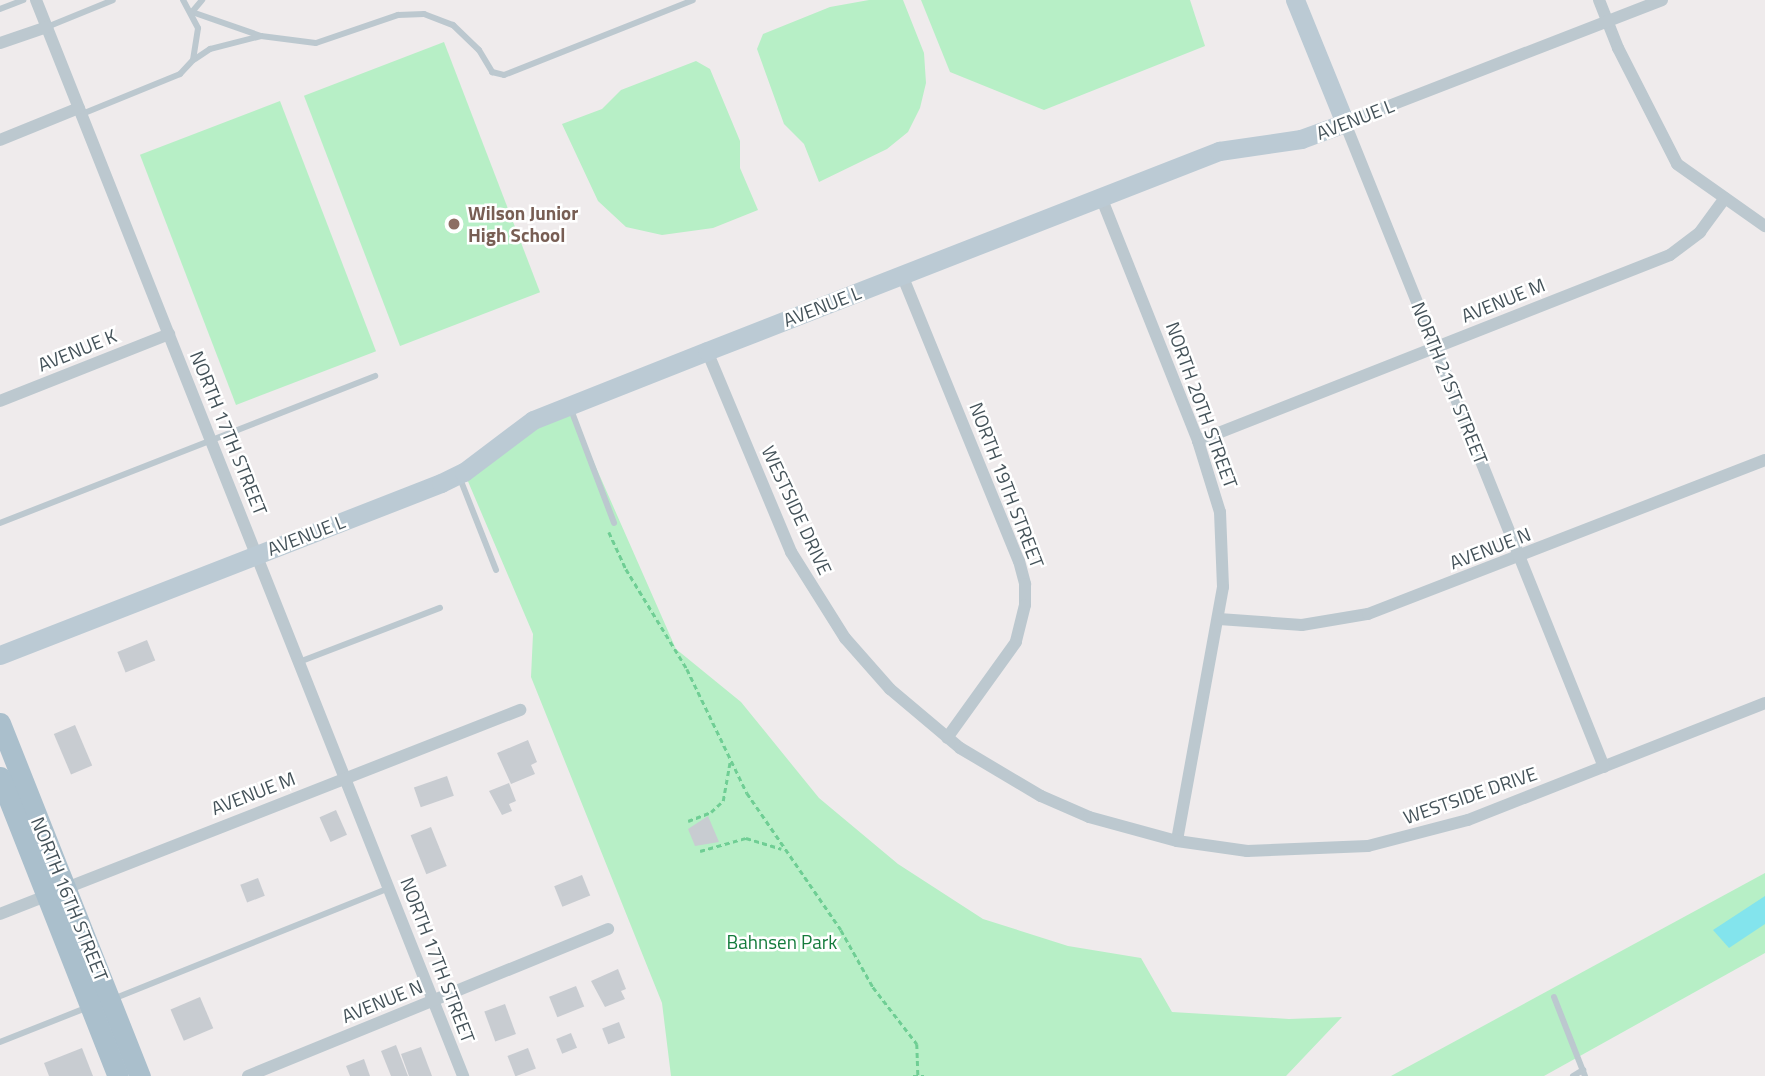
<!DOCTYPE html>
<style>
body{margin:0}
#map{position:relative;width:1765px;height:1076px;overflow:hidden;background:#efebec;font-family:"Titillium Web",sans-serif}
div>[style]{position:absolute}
.green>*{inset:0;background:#b7efc6;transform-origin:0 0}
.water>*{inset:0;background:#83e4ed}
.building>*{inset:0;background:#c8ccd1;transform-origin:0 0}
.path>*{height:2.5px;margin-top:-1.25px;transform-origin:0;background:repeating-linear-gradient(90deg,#6fce94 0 5px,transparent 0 8.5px)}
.lane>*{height:6px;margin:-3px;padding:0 3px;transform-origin:3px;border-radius:3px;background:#bcc8cf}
.street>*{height:12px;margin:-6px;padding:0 6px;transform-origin:6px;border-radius:6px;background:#bcc8cf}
.secondary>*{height:19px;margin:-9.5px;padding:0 9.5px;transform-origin:9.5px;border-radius:9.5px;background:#bbcad4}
.primary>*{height:21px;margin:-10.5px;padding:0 10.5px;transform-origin:10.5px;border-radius:10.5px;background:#aabfcc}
.dots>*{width:19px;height:19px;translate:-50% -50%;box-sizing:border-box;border:4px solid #fff;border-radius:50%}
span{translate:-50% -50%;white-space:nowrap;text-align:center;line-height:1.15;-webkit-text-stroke:5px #fff;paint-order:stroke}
.street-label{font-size:19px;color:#445259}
.education-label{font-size:19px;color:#785e54;font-weight:700}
.left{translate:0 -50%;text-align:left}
.park-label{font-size:19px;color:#147b3c}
</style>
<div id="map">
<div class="green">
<i style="clip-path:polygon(869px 0,903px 0,924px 53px,926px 83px,920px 108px,908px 132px,887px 149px,819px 182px,804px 144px,784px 124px,757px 49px,763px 34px,830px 7px)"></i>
<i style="clip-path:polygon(921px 0,1190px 0,1205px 46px,1044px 110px,950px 72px)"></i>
<i style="left:444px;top:42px;width:268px;height:150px;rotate:69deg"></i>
<i style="clip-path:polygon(696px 61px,710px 69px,740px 141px,740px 168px,758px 210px,713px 228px,662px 235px,626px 227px,598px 201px,562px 124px,602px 109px,621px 90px)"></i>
<i style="left:280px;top:101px;width:268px;height:150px;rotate:69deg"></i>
<i style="clip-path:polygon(569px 406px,676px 649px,741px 702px,819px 798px,898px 864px,983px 919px,1068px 946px,1141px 958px,1172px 1012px,1289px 1019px,1342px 1017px,1286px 1076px,671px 1076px,662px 1003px,531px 677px,533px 634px,464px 472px)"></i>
<i style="clip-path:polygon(1765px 873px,1765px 953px,1544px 1076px,1391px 1076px)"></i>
</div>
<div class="water">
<i style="clip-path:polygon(1765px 896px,1765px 924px,1729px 948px,1713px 930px)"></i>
</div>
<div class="building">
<i style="left:147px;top:640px;width:22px;height:32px;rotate:68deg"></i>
<i style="left:75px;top:725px;width:44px;height:23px;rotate:67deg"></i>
<i style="clip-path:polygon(528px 740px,537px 762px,531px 765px,535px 774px,511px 784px,497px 753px)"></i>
<i style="left:447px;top:776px;width:21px;height:35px;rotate:71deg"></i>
<i style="clip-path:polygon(509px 783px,516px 801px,509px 804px,512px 811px,502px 815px,489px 791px)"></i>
<i style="left:336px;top:810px;width:27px;height:18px;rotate:66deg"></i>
<i style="clip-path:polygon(708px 816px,719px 842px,695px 846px,688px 829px)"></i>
<i style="left:431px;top:827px;width:42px;height:22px;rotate:68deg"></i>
<i style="left:582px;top:875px;width:22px;height:30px;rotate:68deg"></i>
<i style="left:258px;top:878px;width:19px;height:19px;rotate:69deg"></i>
<i style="clip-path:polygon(618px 969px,626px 989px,621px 991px,625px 999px,605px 1007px,591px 981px)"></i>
<i style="left:576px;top:986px;width:22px;height:29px;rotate:68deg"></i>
<i style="left:200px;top:997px;width:34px;height:32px;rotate:67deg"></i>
<i style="left:505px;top:1004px;width:32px;height:22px;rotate:70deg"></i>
<i style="left:619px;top:1022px;width:17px;height:18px;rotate:69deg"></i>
<i style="left:571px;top:1033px;width:16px;height:16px;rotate:68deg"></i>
<i style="clip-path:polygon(396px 1045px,408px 1076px,391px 1076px,381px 1051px)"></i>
<i style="clip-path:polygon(421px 1047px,432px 1076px,409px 1076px,401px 1054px)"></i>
<i style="clip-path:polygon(82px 1048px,93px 1076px,49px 1076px,44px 1063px)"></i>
<i style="left:528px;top:1048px;width:22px;height:22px;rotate:69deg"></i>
<i style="clip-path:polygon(364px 1059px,370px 1076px,350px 1076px,346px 1066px)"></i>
</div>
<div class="path">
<i style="left:609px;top:532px;width:41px;rotate:65.3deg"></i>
<i style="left:626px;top:569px;width:117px;rotate:58.6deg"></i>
<i style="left:687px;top:669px;width:138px;rotate:64.2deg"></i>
<i style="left:747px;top:793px;width:166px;rotate:55.5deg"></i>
<i style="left:841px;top:930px;width:65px;rotate:60.7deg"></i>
<i style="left:873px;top:987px;width:72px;rotate:52.3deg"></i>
<i style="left:917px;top:1044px;width:31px;rotate:88deg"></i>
<i style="left:688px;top:821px;width:25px;rotate:-21deg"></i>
<i style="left:711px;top:812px;width:16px;rotate:-43deg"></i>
<i style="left:723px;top:801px;width:39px;rotate:-80deg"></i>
<i style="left:700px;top:851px;width:48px;rotate:-15.8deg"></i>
<i style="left:746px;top:838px;width:37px;rotate:17deg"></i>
<i style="left:913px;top:1076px;width:11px"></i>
</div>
<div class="lane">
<i style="left:0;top:9px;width:25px;rotate:-21deg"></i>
<i style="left:192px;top:12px;width:73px;rotate:19.2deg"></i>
<i style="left:261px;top:36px;width:53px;rotate:165.7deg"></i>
<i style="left:210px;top:49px;width:18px;rotate:146deg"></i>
<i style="left:192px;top:12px;width:16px;rotate:-50deg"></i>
<i style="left:47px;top:27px;width:71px;rotate:-22.2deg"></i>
<i style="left:261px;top:36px;width:55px;rotate:7.3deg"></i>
<i style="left:316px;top:43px;width:87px;rotate:-18.9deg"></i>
<i style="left:398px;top:15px;width:26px;rotate:-2deg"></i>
<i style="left:424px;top:14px;width:31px;rotate:21deg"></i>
<i style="left:453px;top:25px;width:36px;rotate:44deg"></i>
<i style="left:479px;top:50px;width:26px;rotate:59deg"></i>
<i style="left:492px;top:72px;width:12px;rotate:14deg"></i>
<i style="left:504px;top:75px;width:203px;rotate:-21.6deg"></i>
<i style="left:82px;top:114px;width:106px;rotate:-22.2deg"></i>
<i style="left:180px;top:74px;width:19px;rotate:-47deg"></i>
<i style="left:193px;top:60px;width:32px;rotate:-81deg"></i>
<i style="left:198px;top:28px;width:32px;rotate:-118deg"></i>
<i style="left:570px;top:407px;width:124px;rotate:69.2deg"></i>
<i style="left:459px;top:476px;width:101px;rotate:68.5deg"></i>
<i style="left:0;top:523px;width:403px;rotate:-21.4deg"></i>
<i style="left:299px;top:662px;width:151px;rotate:-21deg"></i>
<i style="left:1554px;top:997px;width:85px;rotate:68.6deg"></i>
<i style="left:113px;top:999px;width:297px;rotate:-21.9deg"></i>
<i style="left:0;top:1042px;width:92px;rotate:-21.6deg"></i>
<i style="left:1573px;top:1076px;width:12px;rotate:-31deg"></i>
</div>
<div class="street">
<i style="left:36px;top:0;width:1158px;rotate:68.35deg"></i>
<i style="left:1599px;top:0;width:52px;rotate:68.4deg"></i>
<i style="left:1618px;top:48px;width:130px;rotate:63deg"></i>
<i style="left:1677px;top:164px;width:108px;rotate:35.2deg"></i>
<i style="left:0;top:43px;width:50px;rotate:-18.8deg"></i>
<i style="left:0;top:140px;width:85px;rotate:-22.1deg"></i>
<i style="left:1101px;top:197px;width:263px;rotate:68.3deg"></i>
<i style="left:1198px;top:441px;width:74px;rotate:72.8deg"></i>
<i style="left:1220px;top:512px;width:75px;rotate:87.7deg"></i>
<i style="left:1223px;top:587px;width:258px;rotate:100.3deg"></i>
<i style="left:902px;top:275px;width:309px;rotate:67.8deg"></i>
<i style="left:1019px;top:561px;width:24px;rotate:75deg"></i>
<i style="left:1025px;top:584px;width:21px;rotate:90deg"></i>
<i style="left:1025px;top:605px;width:38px;rotate:104deg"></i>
<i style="left:1016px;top:642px;width:118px;rotate:125.7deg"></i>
<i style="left:707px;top:351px;width:218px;rotate:67.3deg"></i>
<i style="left:791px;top:552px;width:102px;rotate:57.9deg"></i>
<i style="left:845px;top:638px;width:68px;rotate:48.6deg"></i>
<i style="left:890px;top:689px;width:92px;rotate:40.1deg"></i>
<i style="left:960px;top:748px;width:94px;rotate:30.7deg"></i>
<i style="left:1041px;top:796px;width:52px;rotate:23.6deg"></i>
<i style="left:1089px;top:817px;width:91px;rotate:15.3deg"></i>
<i style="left:1177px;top:841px;width:71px;rotate:8.1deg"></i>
<i style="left:1247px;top:851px;width:121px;rotate:-2.4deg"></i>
<i style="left:1368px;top:846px;width:103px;rotate:-14.6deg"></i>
<i style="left:1468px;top:820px;width:319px;rotate:-21.5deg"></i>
<i style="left:0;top:401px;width:182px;rotate:-21.6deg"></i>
<i style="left:1198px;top:441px;width:507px;rotate:-21.51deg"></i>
<i style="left:1670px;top:255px;width:38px;rotate:-37deg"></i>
<i style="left:1700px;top:232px;width:42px;rotate:-53.7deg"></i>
<i style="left:1219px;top:619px;width:83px;rotate:4.1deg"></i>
<i style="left:1302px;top:625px;width:67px;rotate:-9.5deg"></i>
<i style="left:1368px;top:614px;width:426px;rotate:-21.2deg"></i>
<i style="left:1604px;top:767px;width:694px;rotate:-111.91deg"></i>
<i style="left:1345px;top:123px;width:340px;rotate:-21.2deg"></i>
<i style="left:0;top:914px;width:559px;rotate:-21.42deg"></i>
<i style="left:248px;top:1076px;width:389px;rotate:-22.2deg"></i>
</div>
<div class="secondary">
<i style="left:0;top:655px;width:473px;rotate:-21.3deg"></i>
<i style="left:441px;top:483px;width:25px;rotate:-26deg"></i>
<i style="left:464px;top:472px;width:86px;rotate:-37deg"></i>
<i style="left:533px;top:420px;width:187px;rotate:-21.6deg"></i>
<i style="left:707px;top:351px;width:550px;rotate:-21.34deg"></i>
<i style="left:1219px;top:151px;width:83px;rotate:-8.3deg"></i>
<i style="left:1301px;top:139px;width:47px;rotate:-20deg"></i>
<i style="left:1345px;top:123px;width:133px;rotate:-112.1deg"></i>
</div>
<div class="primary">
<i style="left:0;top:723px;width:380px;rotate:68.4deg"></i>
<i style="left:0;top:777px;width:321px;rotate:68.5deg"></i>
</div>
<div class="dots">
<i style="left:454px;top:224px;background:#8d6e63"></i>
</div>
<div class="street-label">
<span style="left:1355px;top:119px;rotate:-21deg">AVENUE L</span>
<span style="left:1503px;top:300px;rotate:-22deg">AVENUE M</span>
<span style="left:822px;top:306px;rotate:-21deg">AVENUE L</span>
<span style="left:77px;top:350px;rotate:-22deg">AVENUE K</span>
<span style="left:1450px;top:383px;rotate:68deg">NORTH 21ST STREET</span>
<span style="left:1202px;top:405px;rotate:70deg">NORTH 20TH STREET</span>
<span style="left:229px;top:433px;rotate:68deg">NORTH 17TH STREET</span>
<span style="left:1007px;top:485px;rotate:69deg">NORTH 19TH STREET</span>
<span style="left:797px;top:510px;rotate:65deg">WESTSIDE DRIVE</span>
<span style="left:306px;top:535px;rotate:-21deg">AVENUE L</span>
<span style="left:1490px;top:548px;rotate:-21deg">AVENUE N</span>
<span style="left:253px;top:793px;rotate:-21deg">AVENUE M</span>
<span style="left:1470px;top:795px;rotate:-19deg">WESTSIDE DRIVE</span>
<span style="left:70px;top:899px;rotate:68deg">NORTH 16TH STREET</span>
<span style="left:438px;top:960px;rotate:69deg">NORTH 17TH STREET</span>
<span style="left:382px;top:1001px;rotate:-22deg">AVENUE N</span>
</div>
<div class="education-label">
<span class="left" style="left:468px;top:224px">Wilson Junior<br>High School</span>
</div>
<div class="park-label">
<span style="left:782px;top:942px">Bahnsen Park</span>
</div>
</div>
